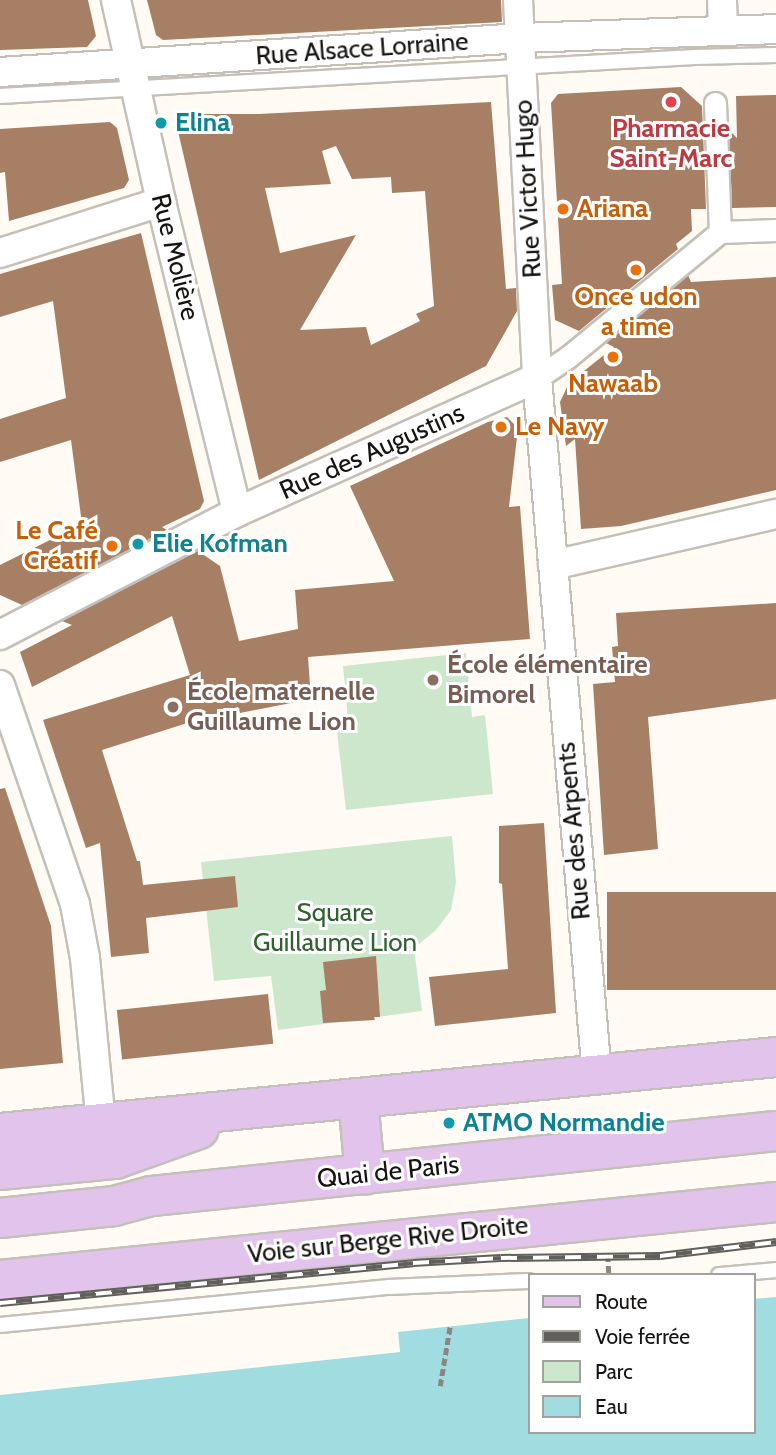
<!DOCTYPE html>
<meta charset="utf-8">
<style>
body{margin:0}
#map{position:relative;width:776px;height:1455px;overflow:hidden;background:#fffbf4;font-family:Cabin,sans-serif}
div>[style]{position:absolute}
.green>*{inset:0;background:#cce7cb}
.water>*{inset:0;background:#a1dde0}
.building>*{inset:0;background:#a67f65;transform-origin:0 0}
.path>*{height:4.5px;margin-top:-2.25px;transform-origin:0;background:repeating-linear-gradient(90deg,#8a8782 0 7px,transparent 0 10.5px)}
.roads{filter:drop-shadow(2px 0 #c4c0b9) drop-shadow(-2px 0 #c4c0b9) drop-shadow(0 2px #c4c0b9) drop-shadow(0 -2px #c4c0b9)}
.service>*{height:14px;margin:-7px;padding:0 7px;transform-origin:7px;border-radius:7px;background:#fff}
.pedestrian>*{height:21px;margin:-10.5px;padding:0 10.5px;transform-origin:10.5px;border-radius:10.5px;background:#fff}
.minor>*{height:28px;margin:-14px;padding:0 14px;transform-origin:14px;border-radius:14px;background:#fff}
.primary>*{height:38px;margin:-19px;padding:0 19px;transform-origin:19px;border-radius:19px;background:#e2c3ec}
.rail>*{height:8px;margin-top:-4px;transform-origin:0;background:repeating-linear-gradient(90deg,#fff 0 16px,#615f5b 0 32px);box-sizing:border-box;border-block:2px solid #615f5b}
.dots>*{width:19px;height:19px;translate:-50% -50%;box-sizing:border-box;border:4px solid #fff;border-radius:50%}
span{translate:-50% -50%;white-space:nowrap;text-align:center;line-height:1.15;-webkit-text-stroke:6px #fff;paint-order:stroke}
.street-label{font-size:26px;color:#161412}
.culture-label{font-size:26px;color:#0d838f;font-weight:700}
.left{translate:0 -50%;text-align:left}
.health-label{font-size:26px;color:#be3a42;font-weight:700}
.food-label{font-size:26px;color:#c56008;font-weight:700}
.right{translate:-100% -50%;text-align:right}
.education-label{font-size:26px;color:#785e54;font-weight:700}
.park-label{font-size:26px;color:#316031}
.legend{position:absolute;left:528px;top:1273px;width:228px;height:161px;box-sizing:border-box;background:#fff;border:2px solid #a2a1a0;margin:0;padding:9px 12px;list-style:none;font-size:21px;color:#161412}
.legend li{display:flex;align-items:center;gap:14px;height:35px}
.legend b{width:35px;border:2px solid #a2a1a0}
</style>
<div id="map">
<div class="green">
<i style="clip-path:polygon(466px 653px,472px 717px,485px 715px,493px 794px,346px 810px,337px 732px,349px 730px,343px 666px)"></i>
<i style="clip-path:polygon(452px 836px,456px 882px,451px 910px,436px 930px,414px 948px,422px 1011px,278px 1030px,271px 976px,214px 981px,201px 862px)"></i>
</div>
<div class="water">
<i style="clip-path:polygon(776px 1297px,776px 1455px,0 1455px,0 1395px,400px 1352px,398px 1332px,529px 1318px,529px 1432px,753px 1432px,753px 1299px)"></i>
</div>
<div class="building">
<i style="clip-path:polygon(0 0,88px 0,96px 36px,87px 47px,0 50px)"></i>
<i style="clip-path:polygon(147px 0,501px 0,502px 22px,163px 40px,156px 35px)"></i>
<i style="clip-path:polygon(681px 87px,702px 106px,706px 209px,691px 209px,692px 231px,676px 244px,678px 249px,579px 331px,555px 320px,552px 285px,562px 284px,551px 103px,558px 94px)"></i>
<i style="clip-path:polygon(776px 95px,776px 207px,732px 208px,729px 130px,737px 138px,736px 96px)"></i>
<i style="clip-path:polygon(evenodd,491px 102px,506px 289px,516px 288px,517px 311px,486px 366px,259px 480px,177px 127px,179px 114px,259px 114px,491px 102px,336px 146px,352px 179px,391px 177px,392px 193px,425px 191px,434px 306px,416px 314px,420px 321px,371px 345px,366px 327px,300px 330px,356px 235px,280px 253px,265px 188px,331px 184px,322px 151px,336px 146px)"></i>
<i style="clip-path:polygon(110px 122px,117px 128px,129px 180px,124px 188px,9px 221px,5px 172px,0 173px,0 129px)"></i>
<i style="clip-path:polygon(141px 233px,204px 501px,200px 509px,162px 527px,167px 530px,22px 605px,0 595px,0 565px,82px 524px,71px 440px,0 462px,0 419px,66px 398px,53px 301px,0 317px,0 274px)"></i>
<i style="clip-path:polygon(688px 275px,691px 282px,776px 277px,776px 490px,621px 526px,581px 529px,575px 439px,566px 446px,560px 402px,569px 383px,614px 347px,606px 343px)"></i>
<i style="clip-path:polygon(507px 417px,518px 428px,509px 507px,520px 506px,530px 639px,308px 657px,311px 699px,240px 713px,238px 707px,102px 750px,137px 861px,140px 861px,143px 885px,235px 876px,238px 907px,146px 918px,149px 953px,111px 957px,100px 843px,86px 848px,43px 720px,190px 675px,172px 616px,32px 687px,20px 652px,72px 625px,62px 621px,198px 551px,220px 566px,239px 641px,298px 629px,295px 590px,394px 581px,350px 486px,488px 422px)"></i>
<i style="clip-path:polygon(776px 603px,776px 699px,648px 717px,658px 849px,604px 855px,593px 684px,615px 682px,612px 647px,618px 646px,616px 613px)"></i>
<i style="clip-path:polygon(5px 788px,51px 926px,63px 1063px,0 1069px,0 789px)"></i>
<i style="clip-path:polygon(544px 823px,556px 1013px,435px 1026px,429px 977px,508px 969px,502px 884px,499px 883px,499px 826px)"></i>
<i style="left:776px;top:892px;width:98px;height:169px;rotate:90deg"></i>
<i style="clip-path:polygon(376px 956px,380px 1017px,374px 1017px,375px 1020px,323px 1023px,320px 991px,326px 990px,323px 962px)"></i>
<i style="left:268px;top:994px;width:50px;height:152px;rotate:84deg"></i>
</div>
<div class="path">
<i style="left:608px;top:1255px;width:20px;rotate:87deg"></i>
<i style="left:440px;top:1386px;width:61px;rotate:-80.5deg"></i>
</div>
<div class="roads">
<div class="service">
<i style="left:0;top:96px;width:696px;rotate:-3.21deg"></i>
<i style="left:695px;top:57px;width:81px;rotate:-1.4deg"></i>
<i style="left:719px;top:1275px;width:57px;rotate:-5deg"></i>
<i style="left:0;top:1325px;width:391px;rotate:-5.6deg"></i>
<i style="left:389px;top:1287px;width:140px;rotate:-2.5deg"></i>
</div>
<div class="pedestrian">
<i style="left:715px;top:103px;width:129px;rotate:87.8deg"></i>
<i style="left:720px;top:232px;width:56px;rotate:-2deg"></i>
<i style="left:537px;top:378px;width:37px;rotate:-34deg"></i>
<i style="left:568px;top:357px;width:197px;rotate:-39.4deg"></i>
</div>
<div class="minor">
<i style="left:116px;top:0;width:207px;rotate:77.4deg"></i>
<i style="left:161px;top:202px;width:319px;rotate:76.2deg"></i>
<i style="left:518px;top:0;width:378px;rotate:87.1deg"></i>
<i style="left:537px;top:378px;width:700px;rotate:85.08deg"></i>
<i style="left:722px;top:0;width:30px;rotate:88deg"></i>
<i style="left:0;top:72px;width:522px;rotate:-3.73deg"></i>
<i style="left:521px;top:38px;width:255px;rotate:-2deg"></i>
<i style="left:0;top:253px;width:169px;rotate:-17.6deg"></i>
<i style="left:553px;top:565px;width:229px;rotate:-12.9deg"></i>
<i style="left:0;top:635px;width:267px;rotate:-27.4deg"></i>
<i style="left:237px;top:512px;width:329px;rotate:-24.1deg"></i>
<i style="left:0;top:685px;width:231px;rotate:71.1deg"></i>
<i style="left:75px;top:904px;width:55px;rotate:79.5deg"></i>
<i style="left:85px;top:958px;width:166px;rotate:84.5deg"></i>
</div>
<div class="primary">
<i style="left:358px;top:1099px;width:76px;rotate:84.7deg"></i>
<i style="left:0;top:1133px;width:780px;rotate:-5.59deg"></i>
<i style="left:0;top:1170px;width:116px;rotate:-5.5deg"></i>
<i style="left:115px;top:1159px;width:89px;rotate:-19.7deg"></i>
<i style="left:0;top:1218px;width:115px;rotate:-6deg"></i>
<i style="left:114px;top:1206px;width:39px;rotate:-15deg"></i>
<i style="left:152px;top:1196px;width:627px;rotate:-5.95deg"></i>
<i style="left:0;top:1280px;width:780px;rotate:-5.74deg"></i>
</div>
</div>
<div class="rail">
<i style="left:0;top:1303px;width:415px;rotate:-5.5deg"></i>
<i style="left:413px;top:1263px;width:88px;rotate:-3.3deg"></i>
<i style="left:501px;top:1258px;width:159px;rotate:-0.7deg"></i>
<i style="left:660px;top:1256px;width:117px;rotate:-6.9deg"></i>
</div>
<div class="dots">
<i style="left:671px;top:102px;background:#e0444e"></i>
<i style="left:161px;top:123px;background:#0f9aa8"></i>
<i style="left:563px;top:209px;background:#e8710a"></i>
<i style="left:636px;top:270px;background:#e8710a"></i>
<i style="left:613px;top:357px;background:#e8710a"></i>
<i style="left:501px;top:427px;background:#e8710a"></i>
<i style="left:138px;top:544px;background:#0f9aa8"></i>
<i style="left:112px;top:546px;background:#e8710a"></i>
<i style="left:433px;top:680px;background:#8d6e63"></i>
<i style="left:173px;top:707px;background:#8d6e63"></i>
<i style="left:449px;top:1123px;background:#0f9aa8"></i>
</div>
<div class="street-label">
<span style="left:362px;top:49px;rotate:-4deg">Rue Alsace Lorraine</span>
<span style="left:528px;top:189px;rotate:-93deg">Rue Victor Hugo</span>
<span style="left:175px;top:257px;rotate:76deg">Rue Molière</span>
<span style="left:372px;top:452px;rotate:-24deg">Rue des Augustins</span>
<span style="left:574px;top:831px;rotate:-95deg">Rue des Arpents</span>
<span style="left:388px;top:1172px;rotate:-6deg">Quai de Paris</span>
<span style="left:388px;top:1240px;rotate:-6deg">Voie sur Berge Rive Droite</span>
</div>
<div class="culture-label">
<span class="left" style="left:175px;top:123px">Elina</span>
<span class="left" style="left:152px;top:544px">Elie Kofman</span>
<span class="left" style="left:463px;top:1123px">ATMO Normandie</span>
</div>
<div class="health-label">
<span style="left:671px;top:144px">Pharmacie<br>Saint-Marc</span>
</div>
<div class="food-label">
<span class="left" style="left:577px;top:209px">Ariana</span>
<span style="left:636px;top:312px">Once udon<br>a time</span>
<span style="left:613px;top:384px">Nawaab</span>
<span class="left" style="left:515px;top:427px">Le Navy</span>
<span class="right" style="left:98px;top:546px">Le Café<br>Créatif</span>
</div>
<div class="education-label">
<span class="left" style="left:447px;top:680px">École élémentaire<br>Bimorel</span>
<span class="left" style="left:187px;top:707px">École maternelle<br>Guillaume Lion</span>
</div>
<div class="park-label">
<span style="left:335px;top:928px">Square<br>Guillaume Lion</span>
</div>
<ul class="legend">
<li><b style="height:9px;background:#e2c3ec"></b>Route</li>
<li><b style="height:9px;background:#615f5b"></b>Voie ferrée</li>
<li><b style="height:19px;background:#cce7cb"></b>Parc</li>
<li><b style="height:19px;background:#a1dde0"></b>Eau</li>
</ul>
</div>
